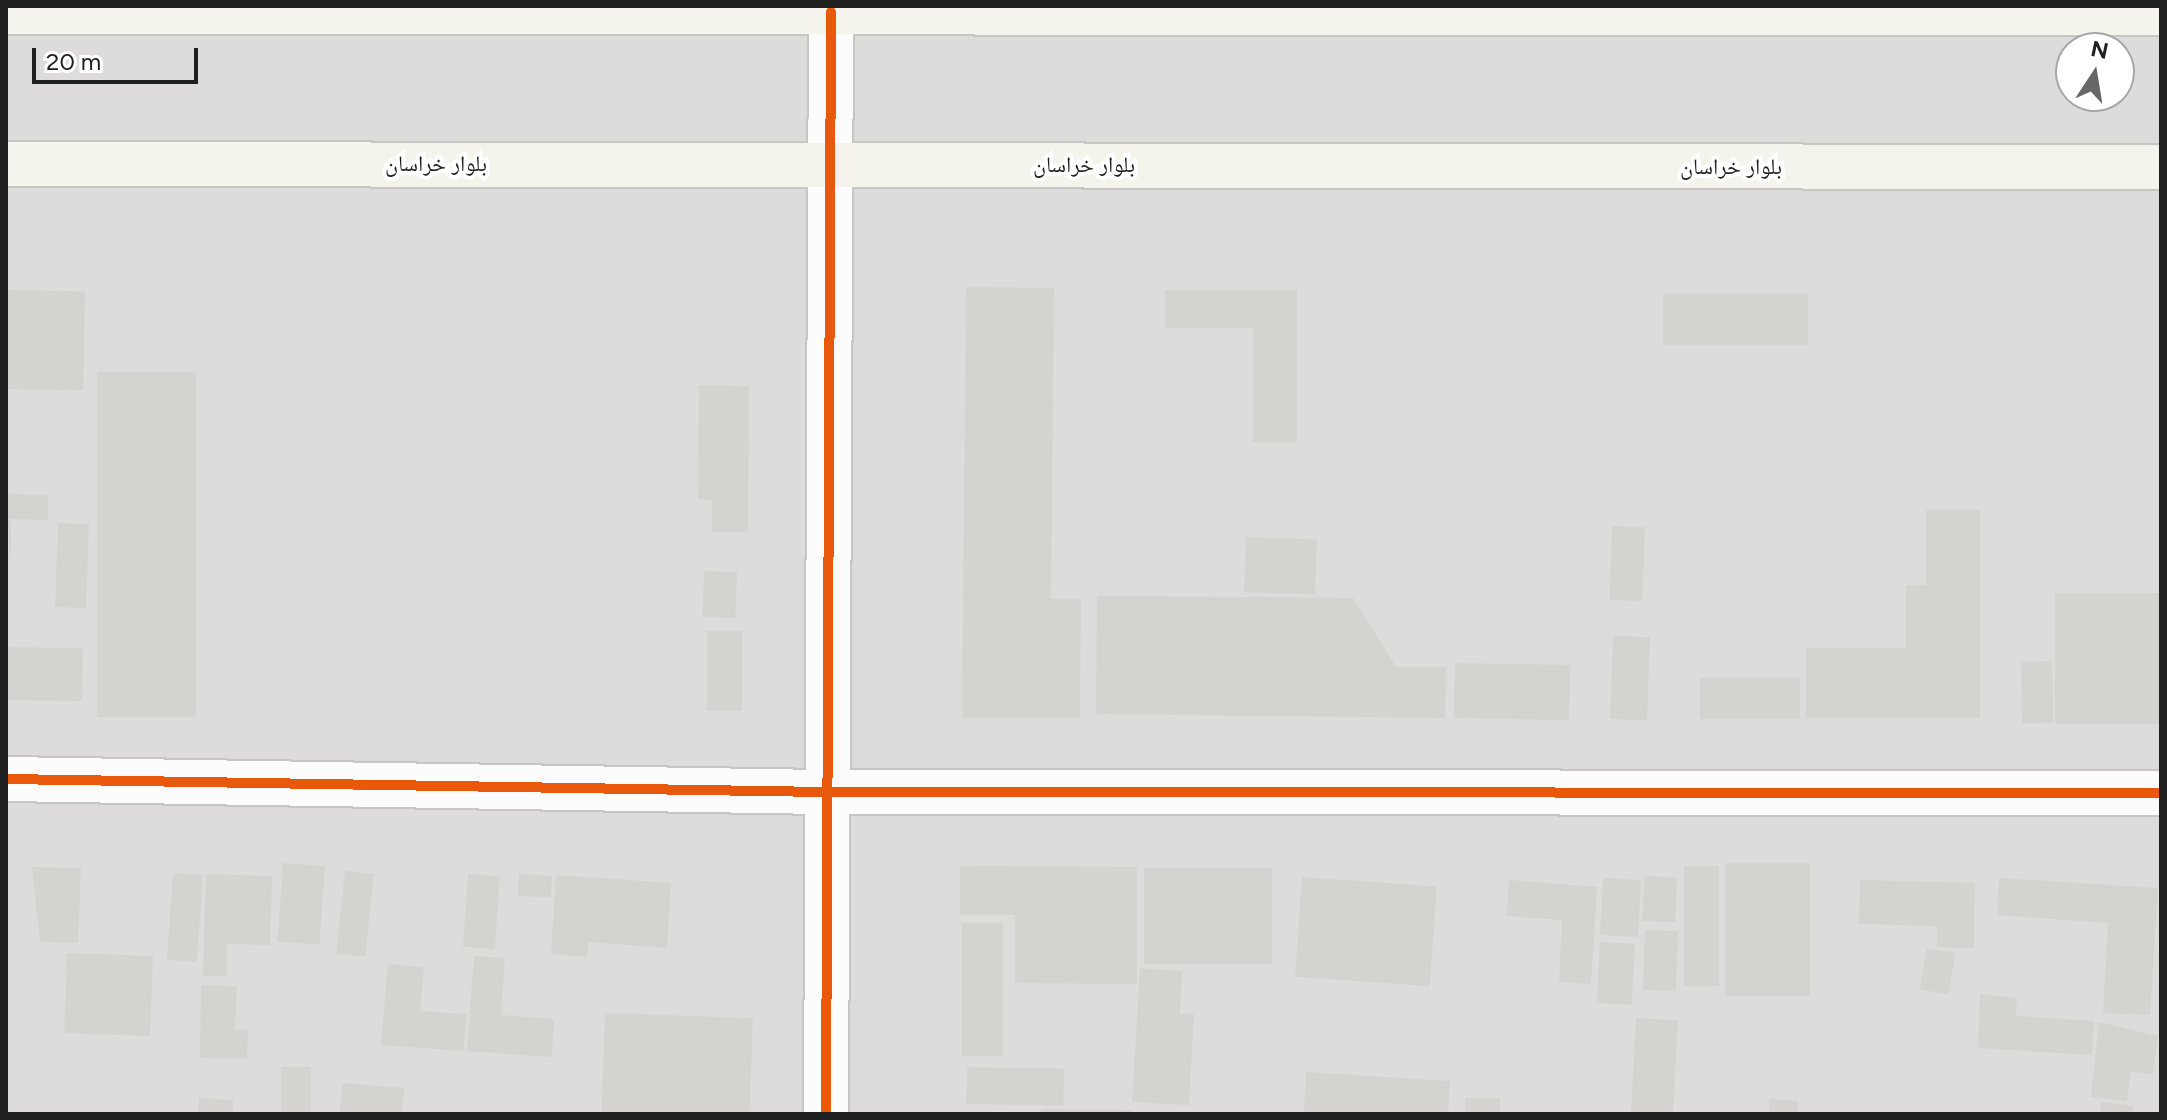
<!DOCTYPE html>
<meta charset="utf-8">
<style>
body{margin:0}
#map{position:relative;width:2167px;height:1120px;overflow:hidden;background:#eeece9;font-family:Figtree,"Noto Naskh Arabic",sans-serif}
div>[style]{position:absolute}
.residential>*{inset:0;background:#dddcda}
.building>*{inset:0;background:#d5d3d0;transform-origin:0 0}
.roads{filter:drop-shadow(2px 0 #c7c6c5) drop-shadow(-2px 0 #c7c6c5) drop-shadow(0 2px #c7c6c5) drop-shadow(0 -2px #c7c6c5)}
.street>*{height:44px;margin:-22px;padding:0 22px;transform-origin:22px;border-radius:22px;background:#fcfcfc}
.secondary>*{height:44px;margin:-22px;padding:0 22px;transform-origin:22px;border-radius:22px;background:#f4f4ec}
.cycleway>*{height:10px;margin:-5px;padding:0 5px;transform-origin:5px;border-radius:5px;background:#e8590c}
span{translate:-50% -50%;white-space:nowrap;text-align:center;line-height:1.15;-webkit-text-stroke:8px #fff;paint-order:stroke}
.street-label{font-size:22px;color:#202020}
.frame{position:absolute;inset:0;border:8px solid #202020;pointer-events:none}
.north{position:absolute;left:2055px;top:32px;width:80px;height:80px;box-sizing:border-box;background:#fff;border:2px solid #a6a6a6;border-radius:50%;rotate:12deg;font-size:22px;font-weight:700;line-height:32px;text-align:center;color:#202020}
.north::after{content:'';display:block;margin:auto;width:28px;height:36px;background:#686766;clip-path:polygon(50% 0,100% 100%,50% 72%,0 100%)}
.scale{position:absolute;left:32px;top:48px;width:166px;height:36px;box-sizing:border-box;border:4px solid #202020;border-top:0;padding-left:10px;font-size:24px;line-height:28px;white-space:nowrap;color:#202020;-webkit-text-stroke:6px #fff;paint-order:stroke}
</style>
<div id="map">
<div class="residential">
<i style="clip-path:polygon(evenodd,6px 6px,2161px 6px,2161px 1114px,6px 1114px,6px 6px,2071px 48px,2119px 48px,2119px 96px,2071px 96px,2071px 48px)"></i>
</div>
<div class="building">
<i style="clip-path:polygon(966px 287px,1054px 288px,1051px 599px,1081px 599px,1080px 718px,962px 718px)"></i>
<i style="left:6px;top:290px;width:79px;height:99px;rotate:1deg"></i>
<i style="clip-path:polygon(1165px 290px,1297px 290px,1297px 442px,1253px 442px,1253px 328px,1165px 328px)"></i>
<i style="left:1808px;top:294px;width:51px;height:145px;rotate:90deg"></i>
<i style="left:97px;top:372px;width:99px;height:345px"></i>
<i style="clip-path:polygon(699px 385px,749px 386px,748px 532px,712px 532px,712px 500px,698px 499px)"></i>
<i style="clip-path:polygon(6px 494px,48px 495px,48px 520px,11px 519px,11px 572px)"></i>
<i style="clip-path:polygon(1926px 510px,1980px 510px,1980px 718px,1806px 718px,1806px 648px,1906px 648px,1906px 585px,1926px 585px)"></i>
<i style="left:58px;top:523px;width:31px;height:84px;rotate:2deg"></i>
<i style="left:1612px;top:526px;width:33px;height:74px;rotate:2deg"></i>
<i style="left:1246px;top:537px;width:71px;height:55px;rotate:2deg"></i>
<i style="left:704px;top:571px;width:33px;height:46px;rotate:2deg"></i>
<i style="left:2161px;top:593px;width:131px;height:106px;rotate:90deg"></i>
<i style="clip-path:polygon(1097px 596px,1353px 598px,1396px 667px,1446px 667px,1445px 718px,1096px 714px)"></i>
<i style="left:707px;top:631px;width:35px;height:80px"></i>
<i style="left:1613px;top:636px;width:37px;height:83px;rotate:2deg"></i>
<i style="left:6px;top:647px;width:77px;height:53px;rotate:1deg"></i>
<i style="left:2052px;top:661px;width:62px;height:31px;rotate:89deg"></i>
<i style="left:1455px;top:663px;width:115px;height:55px;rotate:1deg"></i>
<i style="left:1700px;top:678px;width:100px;height:41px"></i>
<i style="left:283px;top:863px;width:42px;height:79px;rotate:4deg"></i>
<i style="left:1810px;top:863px;width:133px;height:85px;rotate:90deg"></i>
<i style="clip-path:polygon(960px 866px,1137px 867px,1137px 984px,1015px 983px,1015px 915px,960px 915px)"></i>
<i style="left:1684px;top:866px;width:35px;height:120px"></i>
<i style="clip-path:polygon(32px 867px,81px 868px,78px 943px,40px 942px)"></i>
<i style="left:1144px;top:868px;width:128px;height:96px"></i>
<i style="left:345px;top:871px;width:29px;height:83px;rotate:6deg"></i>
<i style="left:173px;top:873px;width:30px;height:87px;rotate:4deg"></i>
<i style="clip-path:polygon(206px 874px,272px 876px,270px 945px,227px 944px,227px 976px,203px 976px)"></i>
<i style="left:468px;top:874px;width:32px;height:73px;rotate:4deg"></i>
<i style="left:519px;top:874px;width:33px;height:22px;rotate:3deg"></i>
<i style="clip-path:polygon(556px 875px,671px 883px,667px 948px,588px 942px,587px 957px,551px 954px)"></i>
<i style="left:1644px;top:876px;width:33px;height:45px;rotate:2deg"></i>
<i style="left:1302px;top:877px;width:135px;height:100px;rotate:4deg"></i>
<i style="left:1603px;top:878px;width:38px;height:57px;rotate:3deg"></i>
<i style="clip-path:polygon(1999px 878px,2158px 888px,2150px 1015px,2103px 1013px,2108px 923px,1997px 915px)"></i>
<i style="clip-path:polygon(1509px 880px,1597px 887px,1591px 984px,1559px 982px,1562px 920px,1507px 916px)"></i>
<i style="clip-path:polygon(1860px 880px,1975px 883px,1974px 948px,1937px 947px,1937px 926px,1859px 924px)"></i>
<i style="left:962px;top:923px;width:41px;height:133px"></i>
<i style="left:1645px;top:930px;width:33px;height:60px;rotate:2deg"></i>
<i style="left:1600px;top:942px;width:35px;height:61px;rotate:3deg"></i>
<i style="left:1927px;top:948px;width:29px;height:42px;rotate:10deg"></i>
<i style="left:67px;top:953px;width:86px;height:80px;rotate:2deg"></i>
<i style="clip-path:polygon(474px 956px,505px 958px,501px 1015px,554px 1019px,552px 1057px,467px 1051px)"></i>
<i style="clip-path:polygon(388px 964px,424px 967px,420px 1011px,467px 1014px,463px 1051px,381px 1045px)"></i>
<i style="clip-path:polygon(1140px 968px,1182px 971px,1180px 1014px,1194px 1014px,1189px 1105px,1132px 1102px)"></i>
<i style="clip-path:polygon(201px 985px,237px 986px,235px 1029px,248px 1030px,247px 1059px,200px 1058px)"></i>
<i style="clip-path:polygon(1980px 994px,2017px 998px,2016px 1016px,2094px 1021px,2092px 1055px,1978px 1048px)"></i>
<i style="left:605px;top:1013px;width:148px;height:101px;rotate:2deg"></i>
<i style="left:1636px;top:1018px;width:42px;height:96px;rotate:3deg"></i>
<i style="clip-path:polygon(2099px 1022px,2158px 1036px,2153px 1074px,2131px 1072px,2127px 1101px,2091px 1097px)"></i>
<i style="left:281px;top:1067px;width:30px;height:47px"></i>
<i style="left:967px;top:1067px;width:97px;height:37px;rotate:1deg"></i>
<i style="clip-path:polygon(1306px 1072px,1450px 1081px,1448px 1114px,1304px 1114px)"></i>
<i style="clip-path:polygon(342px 1083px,404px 1088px,402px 1114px,340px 1114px)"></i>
<i style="clip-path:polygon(199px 1098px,233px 1100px,233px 1114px,198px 1114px)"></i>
<i style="left:1465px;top:1098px;width:35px;height:16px"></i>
<i style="clip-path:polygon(1769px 1099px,1798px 1101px,1797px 1114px,1769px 1114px)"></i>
<i style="clip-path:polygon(2101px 1102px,2133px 1106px,2132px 1114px,2100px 1114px)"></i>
<i style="clip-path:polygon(1041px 1109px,1131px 1110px,1131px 1114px,1041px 1114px)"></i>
</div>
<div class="roads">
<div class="street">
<i style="left:6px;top:779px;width:821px;rotate:0.91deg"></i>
<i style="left:827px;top:792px;width:1334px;rotate:0.04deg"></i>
<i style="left:826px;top:1114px;width:1102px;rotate:-89.74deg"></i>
</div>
<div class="secondary">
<i style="left:6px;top:12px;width:2155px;rotate:0.03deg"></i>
<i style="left:6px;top:164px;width:2155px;rotate:0.08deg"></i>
</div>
</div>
<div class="cycleway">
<i style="left:6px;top:779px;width:821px;rotate:0.91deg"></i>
<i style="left:827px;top:792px;width:1334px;rotate:0.04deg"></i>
<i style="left:826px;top:1114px;width:1102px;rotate:-89.74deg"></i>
</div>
<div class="street-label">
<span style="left:436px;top:164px">بلوار خراسان</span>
<span style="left:1084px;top:165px">بلوار خراسان</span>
<span style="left:1731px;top:167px">بلوار خراسان</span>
</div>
<div class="frame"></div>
<div class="north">N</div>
<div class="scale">20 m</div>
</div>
